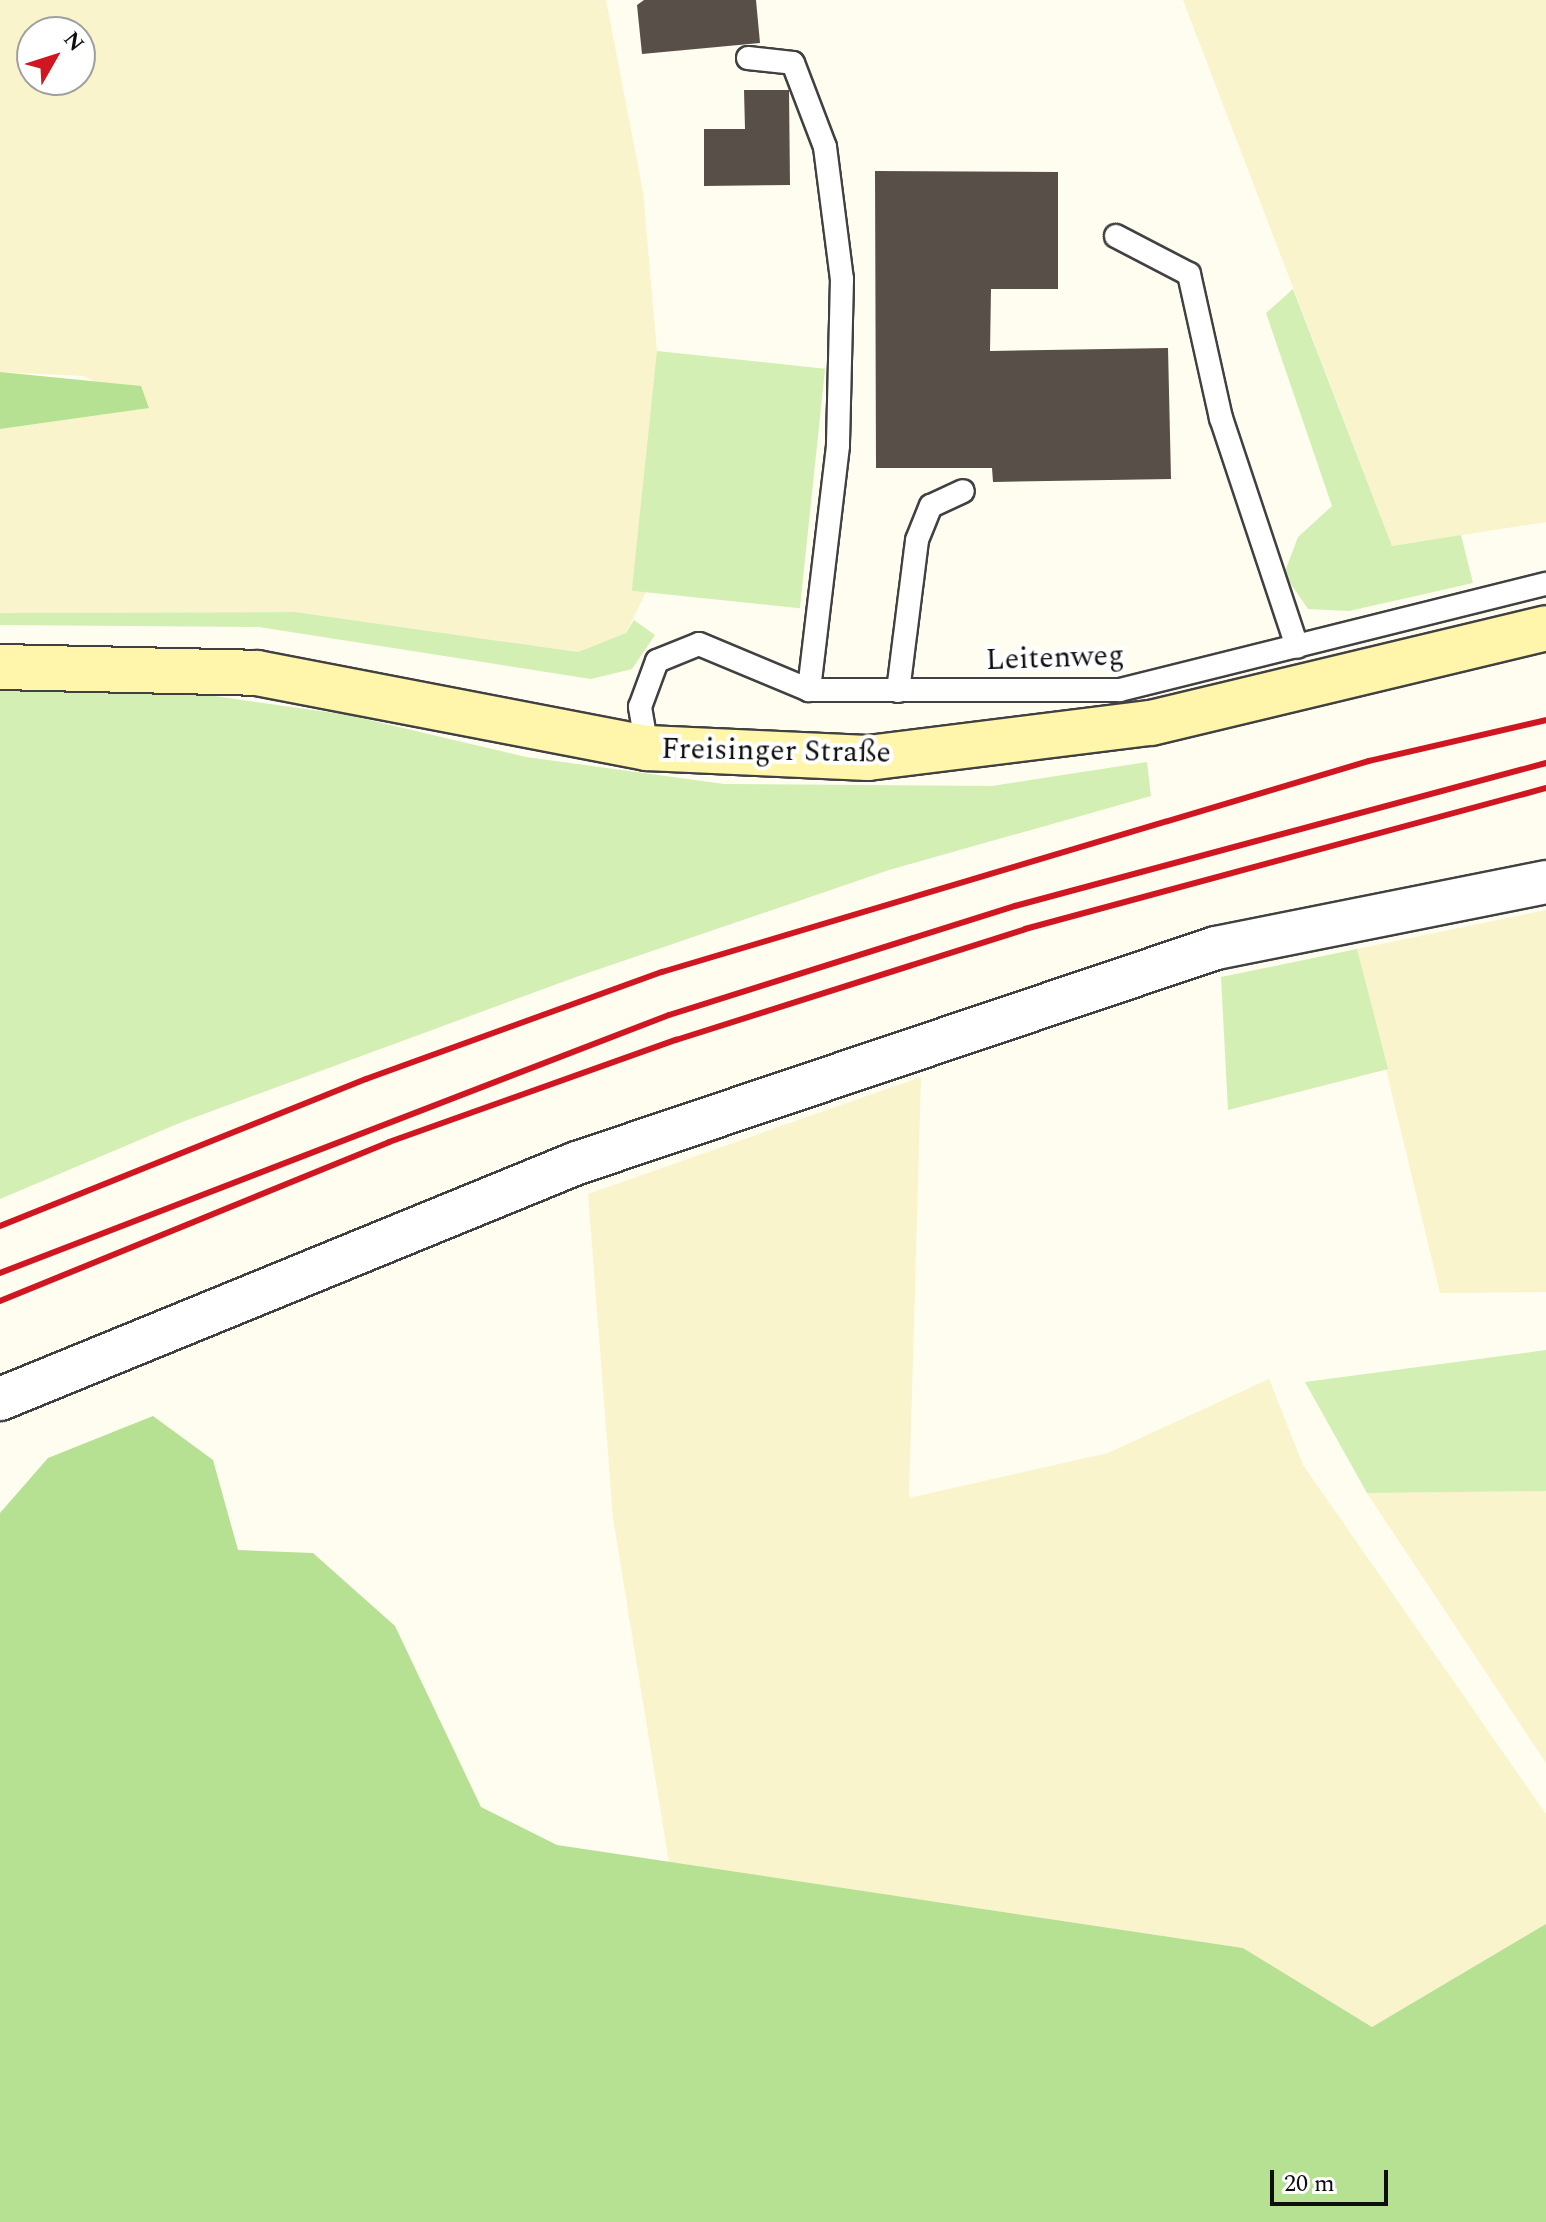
<!DOCTYPE html>
<meta charset="utf-8">
<style>
body{margin:0}
#map{position:relative;width:1546px;height:2222px;overflow:hidden;background:#fffcf0;font-family:Spectral,serif}
div>[style]{position:absolute}
.farmland>*{inset:0;background:#f9f4cc}
.green>*{inset:0;background:#d3efb4;transform-origin:0 0}
.forest>*{inset:0;background:#b6e192}
.building>*{inset:0;background:#584f49}
.roads{filter:drop-shadow(2px 0 #414141) drop-shadow(-2px 0 #414141) drop-shadow(0 2px #414141) drop-shadow(0 -2px #414141)}
.lane>*{height:22px;margin:-11px;padding:0 11px;transform-origin:11px;border-radius:11px;background:#fff}
.street>*{height:42px;margin:-21px;padding:0 21px;transform-origin:21px;border-radius:21px;background:#fff}
.secondary>*{height:44px;margin:-22px;padding:0 22px;transform-origin:22px;border-radius:22px;background:#fff5ab}
.rail>*{height:6px;margin:-3px;padding:0 3px;transform-origin:3px;border-radius:3px;background:#cf1621}
span{translate:-50% -50%;white-space:nowrap;text-align:center;line-height:1.15;-webkit-text-stroke:8px #fff;paint-order:stroke}
.street-label{font-size:30px;color:#0e0e0e}
.north{position:absolute;left:16px;top:16px;width:80px;height:80px;box-sizing:border-box;background:#fff;border:2px solid #9f9f9f;border-radius:50%;rotate:51deg;font-size:22px;font-weight:700;line-height:32px;text-align:center;color:#0e0e0e}
.north::after{content:'';display:block;margin:auto;width:28px;height:36px;background:#cf1621;clip-path:polygon(50% 0,100% 100%,50% 72%,0 100%)}
.scale{position:absolute;left:1270px;top:2170px;width:118px;height:36px;box-sizing:border-box;border:4px solid #0e0e0e;border-top:0;padding-left:10px;font-size:24px;line-height:28px;white-space:nowrap;color:#0e0e0e;-webkit-text-stroke:6px #fff;paint-order:stroke}
</style>
<div id="map">
<div class="farmland">
<i style="clip-path:polygon(evenodd,0 0,606px 0,643px 192px,657px 351px,646px 592px,626px 633px,578px 652px,295px 612px,0 613px,0 429px,148px 408px,83px 376px,0 372px,0 0,32px 32px,80px 32px,80px 80px,32px 80px,32px 32px)"></i>
<i style="clip-path:polygon(1183px 0,1546px 0,1546px 522px,1392px 546px)"></i>
<i style="clip-path:polygon(1546px 910px,1546px 1292px,1440px 1293px,1357px 949px)"></i>
<i style="clip-path:polygon(921px 1077px,909px 1498px,1108px 1453px,1269px 1379px,1303px 1465px,1546px 1814px,1546px 1924px,1372px 2027px,1243px 1948px,669px 1862px,613px 1518px,588px 1194px)"></i>
<i style="clip-path:polygon(1546px 1491px,1546px 1763px,1367px 1493px)"></i>
</div>
<div class="green">
<i style="clip-path:polygon(1293px 289px,1392px 546px,1461px 535px,1473px 583px,1349px 611px,1308px 609px,1284px 574px,1298px 537px,1332px 506px,1266px 313px)"></i>
<i style="left:657px;top:351px;width:169px;height:241px;rotate:6deg"></i>
<i style="clip-path:polygon(295px 612px,578px 652px,626px 633px,634px 620px,655px 635px,632px 669px,591px 679px,259px 627px,0 625px,0 613px)"></i>
<i style="clip-path:polygon(0 690px,179px 691px,348px 715px,526px 757px,724px 784px,992px 786px,1147px 762px,1151px 796px,889px 870px,576px 977px,182px 1122px,0 1199px)"></i>
<i style="clip-path:polygon(1357px 949px,1388px 1069px,1228px 1110px,1221px 977px)"></i>
<i style="clip-path:polygon(1546px 1350px,1546px 1491px,1367px 1493px,1305px 1382px)"></i>
</div>
<div class="forest">
<i style="clip-path:polygon(0 372px,141px 386px,149px 408px,0 429px)"></i>
<i style="clip-path:polygon(153px 1416px,213px 1460px,238px 1550px,313px 1553px,395px 1626px,481px 1807px,557px 1845px,1243px 1948px,1372px 2027px,1546px 1924px,1546px 2222px,0 2222px,0 1513px,48px 1458px)"></i>
</div>
<div class="building">
<i style="clip-path:polygon(644px 0,756px 0,760px 43px,642px 54px,637px 5px)"></i>
<i style="clip-path:polygon(744px 90px,789px 90px,790px 185px,704px 186px,704px 129px,745px 129px)"></i>
<i style="clip-path:polygon(875px 171px,1058px 172px,1058px 289px,991px 289px,990px 351px,1168px 348px,1171px 479px,993px 482px,992px 468px,876px 468px)"></i>
</div>
<div class="roads">
<div class="lane">
<i style="left:748px;top:58px;width:45px;rotate:6.3deg"></i>
<i style="left:793px;top:63px;width:90px;rotate:69.1deg"></i>
<i style="left:825px;top:147px;width:133px;rotate:82.7deg"></i>
<i style="left:842px;top:279px;width:167px;rotate:91.4deg"></i>
<i style="left:838px;top:446px;width:246px;rotate:96.8deg"></i>
<i style="left:1116px;top:236px;width:82px;rotate:27.5deg"></i>
<i style="left:1189px;top:274px;width:148px;rotate:77.5deg"></i>
<i style="left:1221px;top:418px;width:241px;rotate:71.6deg"></i>
<i style="left:898px;top:691px;width:152px;rotate:-82.8deg"></i>
<i style="left:917px;top:540px;width:37px;rotate:-68deg"></i>
<i style="left:931px;top:506px;width:35px;rotate:-25deg"></i>
<i style="left:647px;top:748px;width:42px;rotate:-99.7deg"></i>
<i style="left:640px;top:707px;width:49px;rotate:-69.7deg"></i>
<i style="left:657px;top:661px;width:45px;rotate:-22deg"></i>
<i style="left:699px;top:644px;width:119px;rotate:22.7deg"></i>
<i style="left:809px;top:690px;width:311px"></i>
<i style="left:1120px;top:690px;width:439px;rotate:-14deg"></i>
</div>
<div class="street">
<i style="left:0;top:1399px;width:623px;rotate:-22.25deg"></i>
<i style="left:577px;top:1163px;width:674px;rotate:-18.6deg"></i>
<i style="left:1216px;top:948px;width:337px;rotate:-11.3deg"></i>
</div>
<div class="secondary">
<i style="left:0;top:667px;width:257px;rotate:1.3deg"></i>
<i style="left:257px;top:673px;width:397px;rotate:10.9deg"></i>
<i style="left:647px;top:748px;width:221px;rotate:2.6deg"></i>
<i style="left:868px;top:758px;width:285px;rotate:-7.1deg"></i>
<i style="left:1151px;top:723px;width:406px;rotate:-13.5deg"></i>
</div>
</div>
<div class="rail">
<i style="left:0;top:1226px;width:394px;rotate:-21.9deg"></i>
<i style="left:366px;top:1079px;width:315px;rotate:-19.9deg"></i>
<i style="left:662px;top:972px;width:738px;rotate:-16.62deg"></i>
<i style="left:1369px;top:761px;width:182px;rotate:-13deg"></i>
<i style="left:0;top:1273px;width:717px;rotate:-21.09deg"></i>
<i style="left:669px;top:1015px;width:363px;rotate:-17.5deg"></i>
<i style="left:1015px;top:906px;width:550px;rotate:-15.07deg"></i>
<i style="left:0;top:1301px;width:420px;rotate:-22.2deg"></i>
<i style="left:389px;top:1142px;width:305px;rotate:-19.6deg"></i>
<i style="left:676px;top:1040px;width:366px;rotate:-17.6deg"></i>
<i style="left:1025px;top:929px;width:540px;rotate:-15.14deg"></i>
</div>
<div class="street-label">
<span style="left:1055px;top:658px;rotate:-2deg">Leitenweg</span>
<span style="left:776px;top:751px;rotate:1deg">Freisinger Straße</span>
</div>
<div class="north">N</div>
<div class="scale">20 m</div>
</div>
